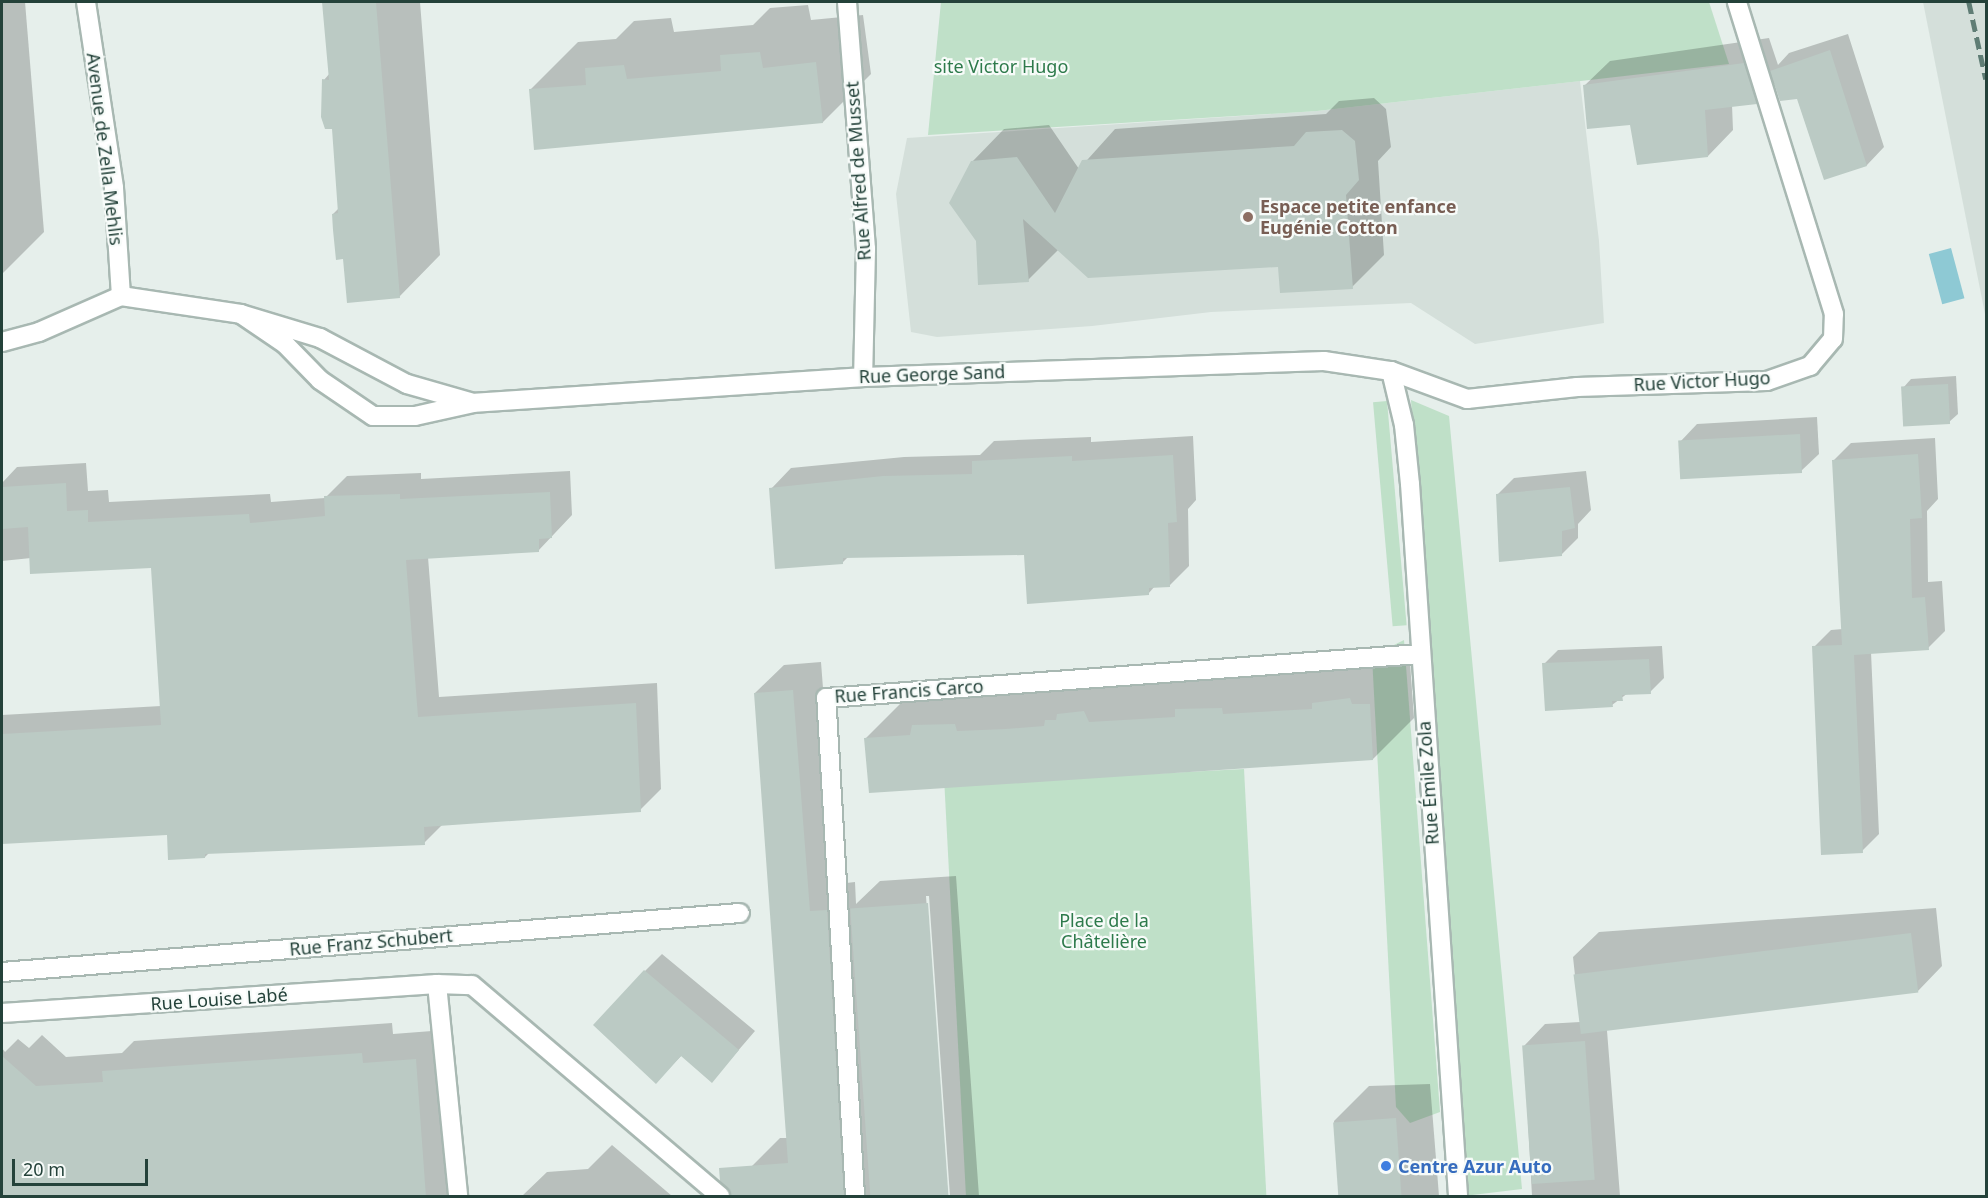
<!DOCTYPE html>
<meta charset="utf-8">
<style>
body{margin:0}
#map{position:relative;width:1988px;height:1198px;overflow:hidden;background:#e6efeb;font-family:"Noto Sans",sans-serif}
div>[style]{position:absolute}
.built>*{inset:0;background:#d4dfda}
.green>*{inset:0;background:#bfe0c8;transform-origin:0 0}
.water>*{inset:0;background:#8ec9d4;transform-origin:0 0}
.shadow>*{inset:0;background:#0003}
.building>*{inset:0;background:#bbcac4;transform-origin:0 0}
.roads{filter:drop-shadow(2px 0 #a8b8b2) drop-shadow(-2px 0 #a8b8b2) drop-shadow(0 2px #a8b8b2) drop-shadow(0 -2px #a8b8b2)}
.minor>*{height:18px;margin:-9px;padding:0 9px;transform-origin:9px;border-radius:9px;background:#fff}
.rail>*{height:4.5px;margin-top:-2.25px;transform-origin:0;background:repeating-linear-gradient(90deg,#5f7d75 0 12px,transparent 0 18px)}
.dots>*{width:16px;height:16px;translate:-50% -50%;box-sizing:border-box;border:3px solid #f7fbf9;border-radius:50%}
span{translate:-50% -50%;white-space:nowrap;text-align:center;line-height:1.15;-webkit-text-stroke:4.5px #f7fbf9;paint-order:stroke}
.park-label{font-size:18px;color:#2d7a4b}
.street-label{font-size:18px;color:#24423a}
.education-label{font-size:18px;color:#785e54;font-weight:700}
.left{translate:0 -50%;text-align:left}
.shop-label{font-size:18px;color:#366cbe;font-weight:700}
.frame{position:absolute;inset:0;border:3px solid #24423a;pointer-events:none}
.scale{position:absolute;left:12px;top:1159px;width:136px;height:27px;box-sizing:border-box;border:3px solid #24423a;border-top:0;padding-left:8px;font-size:18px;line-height:21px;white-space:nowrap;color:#24423a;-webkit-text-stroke:4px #f7fbf9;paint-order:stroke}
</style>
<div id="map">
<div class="built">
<i style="clip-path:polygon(1923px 2px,1986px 2px,1986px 319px)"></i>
<i style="clip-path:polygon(1580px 81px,1599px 241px,1604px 323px,1475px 344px,1411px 303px,1211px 312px,1092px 326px,937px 337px,911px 332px,896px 194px,907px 138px,1317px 111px)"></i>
</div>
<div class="green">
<i style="clip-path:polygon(941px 2px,1709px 2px,1729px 64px,1317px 111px,928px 135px)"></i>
<i style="clip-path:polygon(1411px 400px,1449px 416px,1522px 1189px,1464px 1196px)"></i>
<i style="left:1387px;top:401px;width:225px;height:14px;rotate:85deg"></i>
<i style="clip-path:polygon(1404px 640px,1440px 1112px,1410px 1123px,1396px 1107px,1372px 656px)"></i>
<i style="left:1244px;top:769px;width:428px;height:300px;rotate:87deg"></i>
</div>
<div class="water">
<i style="left:1951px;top:248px;width:52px;height:23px;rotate:75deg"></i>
</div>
<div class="shadow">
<i style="clip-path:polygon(2px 2px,25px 2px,44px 232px,2px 274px)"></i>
<i style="clip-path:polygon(324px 2px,420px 2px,440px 255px,399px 297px,344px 257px,333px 214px,339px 208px,334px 127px,324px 80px,330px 73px)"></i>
<i style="clip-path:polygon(808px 5px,811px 20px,863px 15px,871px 74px,823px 122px,530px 90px,578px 42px,616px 39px,634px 21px,671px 18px,674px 32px,753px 25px,770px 8px)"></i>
<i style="clip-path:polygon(1848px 34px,1884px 147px,1867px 165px,1825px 178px,1798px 97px,1776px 83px,1756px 102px,1732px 105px,1733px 130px,1708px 156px,1632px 124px,1584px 86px,1610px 61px,1769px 38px,1778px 65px,1789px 53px)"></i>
<i style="clip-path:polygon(1374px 98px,1386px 109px,1391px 147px,1378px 161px,1384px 255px,1352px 287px,1279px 265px,1059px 249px,1028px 280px,972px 162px,1004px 129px,1049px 125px,1079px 169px,1115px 129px,1326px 114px,1339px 101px)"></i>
<i style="clip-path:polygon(1956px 376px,1958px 414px,1949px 422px,1903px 388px,1911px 379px)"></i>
<i style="clip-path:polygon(1817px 417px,1819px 454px,1801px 471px,1680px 442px,1697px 424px)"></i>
<i style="clip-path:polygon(1193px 436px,1196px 500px,1188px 509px,1189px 566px,1169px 586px,1155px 586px,1148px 594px,1026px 553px,849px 556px,842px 563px,771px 489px,791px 468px,904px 457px,980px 455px,994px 441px,1091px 437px,1091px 442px)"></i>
<i style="clip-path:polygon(1935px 438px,1938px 499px,1927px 511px,1928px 582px,1942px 581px,1945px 631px,1928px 648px,1871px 652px,1879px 834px,1862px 851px,1814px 647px,1831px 630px,1843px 629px,1834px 460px,1851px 443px)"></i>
<i style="clip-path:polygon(86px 463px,88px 491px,108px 490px,109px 502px,270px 494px,271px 502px,325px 498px,347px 476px,421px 473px,421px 479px,570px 471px,572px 515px,538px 551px,428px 557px,439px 697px,657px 683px,661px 789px,640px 810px,443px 824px,424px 843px,209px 853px,205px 857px,168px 833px,2px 842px,2px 715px,161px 706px,152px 566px,31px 558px,2px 561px,2px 483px,17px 467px)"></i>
<i style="clip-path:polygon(1586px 471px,1591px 510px,1578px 524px,1578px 538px,1561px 555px,1497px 495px,1514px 478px)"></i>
<i style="clip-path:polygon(1662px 646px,1664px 678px,1650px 692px,1628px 693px,1612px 705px,1544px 664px,1558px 650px)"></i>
<i style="clip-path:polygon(821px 662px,838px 884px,855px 882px,856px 904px,880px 881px,956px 876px,979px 1196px,950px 1196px,929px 896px,926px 896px,947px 1196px,754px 1196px,751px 1167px,780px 1138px,788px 1138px,755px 693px,784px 665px)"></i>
<i style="clip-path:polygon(1354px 662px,1410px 663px,1414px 718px,1373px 759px,865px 739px,906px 698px,1348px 669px)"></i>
<i style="clip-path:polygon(1936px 908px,1942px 966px,1917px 992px,1606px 1018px,1620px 1196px,1532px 1196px,1524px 1046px,1545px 1024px,1580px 1022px,1573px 957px,1599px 932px)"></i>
<i style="clip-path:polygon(662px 954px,755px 1031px,712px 1081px,682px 1055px,656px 1082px,645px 971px)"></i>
<i style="clip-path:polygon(392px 1023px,393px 1034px,445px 1030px,458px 1196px,2px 1196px,2px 1048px,5px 1052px,18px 1039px,29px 1048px,42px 1035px,66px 1057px,122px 1053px,134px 1041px)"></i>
<i style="clip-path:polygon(1430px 1084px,1439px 1196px,1341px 1196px,1334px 1121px,1369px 1086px)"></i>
<i style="clip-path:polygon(612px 1145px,672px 1196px,522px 1196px,547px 1172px,588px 1169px)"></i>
</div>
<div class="building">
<i style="clip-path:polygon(322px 2px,376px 2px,400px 298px,347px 303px,343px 259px,336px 260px,333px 230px,332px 214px,338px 213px,332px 129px,325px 129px,321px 117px,322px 79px,329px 80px)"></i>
<i style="clip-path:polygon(1830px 50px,1867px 166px,1824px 180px,1797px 99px,1780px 101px,1770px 71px)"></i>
<i style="clip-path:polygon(760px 52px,763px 68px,816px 62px,823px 123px,534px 150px,529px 89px,586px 85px,585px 68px,624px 65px,627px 79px,721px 71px,720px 55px)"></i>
<i style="clip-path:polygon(1744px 63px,1757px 104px,1705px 110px,1708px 157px,1637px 165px,1630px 125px,1587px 129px,1583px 85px)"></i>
<i style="clip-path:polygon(1342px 130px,1355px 141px,1359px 180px,1346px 195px,1353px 289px,1280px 293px,1278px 267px,1088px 278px,1023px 219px,1029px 282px,978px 285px,976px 241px,949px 203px,971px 161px,1017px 157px,1055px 213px,1082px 160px,1294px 146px,1306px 132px)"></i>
<i style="left:1948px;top:384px;width:40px;height:47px;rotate:87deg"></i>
<i style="left:1800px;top:434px;width:39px;height:122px;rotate:87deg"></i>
<i style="clip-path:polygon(1918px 454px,1922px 518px,1910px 519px,1912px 598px,1925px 597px,1929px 650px,1854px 655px,1863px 853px,1821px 855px,1812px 646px,1842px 645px,1832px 460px)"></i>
<i style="clip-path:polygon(1173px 455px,1177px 522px,1168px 523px,1170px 587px,1149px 588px,1149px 595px,1027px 604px,1024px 555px,843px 558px,843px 564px,775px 569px,769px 488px,883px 476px,972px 474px,972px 461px,1072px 456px,1072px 461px)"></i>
<i style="clip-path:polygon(66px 483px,67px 511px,88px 510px,88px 522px,249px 514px,250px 523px,325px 516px,324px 496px,400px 494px,400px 499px,550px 492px,552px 538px,539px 539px,539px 552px,406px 560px,418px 717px,636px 703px,641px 812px,424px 827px,425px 845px,205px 854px,205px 858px,168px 860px,167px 835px,2px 844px,2px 734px,161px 725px,151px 568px,30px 574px,28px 527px,2px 529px,2px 487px)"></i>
<i style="clip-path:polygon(1570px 487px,1575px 528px,1562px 531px,1562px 556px,1499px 562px,1496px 494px)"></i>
<i style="clip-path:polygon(1649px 659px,1651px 694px,1622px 695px,1623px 701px,1612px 701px,1613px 707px,1545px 711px,1542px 663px)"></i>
<i style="clip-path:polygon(793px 690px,810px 911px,827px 910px,844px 1197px,731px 1197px,720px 1181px,719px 1168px,788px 1163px,754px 693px)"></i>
<i style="clip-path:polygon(1350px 698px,1352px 704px,1370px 704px,1373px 760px,869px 793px,864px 738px,910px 735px,912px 725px,955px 724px,957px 731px,1006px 729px,1044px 726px,1045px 720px,1056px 720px,1057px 714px,1084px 711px,1089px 722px,1175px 717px,1175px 709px,1222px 708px,1223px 714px,1312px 709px,1312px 703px)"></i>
<i style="left:928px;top:903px;width:295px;height:78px;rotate:86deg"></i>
<i style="left:1911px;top:933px;width:60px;height:340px;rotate:83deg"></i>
<i style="clip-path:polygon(644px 970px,739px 1050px,712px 1083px,681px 1056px,656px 1084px,593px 1025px)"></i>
<i style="left:1585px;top:1041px;width:139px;height:63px;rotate:86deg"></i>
<i style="clip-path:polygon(362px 1053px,363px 1063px,416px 1059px,426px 1197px,2px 1197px,2px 1056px,36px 1086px,103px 1082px,102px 1071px)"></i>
<i style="left:1396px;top:1118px;width:79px;height:63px;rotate:86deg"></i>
</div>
<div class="roads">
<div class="minor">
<i style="left:86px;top:2px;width:188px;rotate:81.4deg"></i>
<i style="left:114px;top:188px;width:108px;rotate:86.3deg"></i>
<i style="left:847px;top:2px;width:248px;rotate:85.6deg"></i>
<i style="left:866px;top:249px;width:128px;rotate:91.3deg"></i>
<i style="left:241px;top:314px;width:53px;rotate:34.3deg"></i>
<i style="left:285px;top:344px;width:50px;rotate:45.8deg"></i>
<i style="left:320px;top:380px;width:64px;rotate:34.2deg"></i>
<i style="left:373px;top:416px;width:42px"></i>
<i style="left:415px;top:416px;width:59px;rotate:-12.6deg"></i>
<i style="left:473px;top:403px;width:391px;rotate:-3.8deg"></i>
<i style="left:863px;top:377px;width:461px;rotate:-2deg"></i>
<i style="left:1324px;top:361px;width:68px;rotate:8.5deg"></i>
<i style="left:1391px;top:371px;width:81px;rotate:20.2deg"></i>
<i style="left:1467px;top:399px;width:111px;rotate:-6.2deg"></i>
<i style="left:1577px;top:387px;width:190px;rotate:-1.8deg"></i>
<i style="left:1767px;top:381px;width:46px;rotate:-19.2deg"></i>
<i style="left:1810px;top:366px;width:35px;rotate:-50deg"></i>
<i style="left:1833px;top:339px;width:25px;rotate:-88deg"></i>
<i style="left:1834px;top:314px;width:327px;rotate:-107.3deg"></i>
<i style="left:2px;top:342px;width:38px;rotate:-15deg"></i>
<i style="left:39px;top:332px;width:90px;rotate:-23.7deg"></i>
<i style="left:121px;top:296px;width:121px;rotate:8.5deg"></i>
<i style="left:241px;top:314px;width:83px;rotate:16.9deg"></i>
<i style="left:320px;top:338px;width:98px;rotate:27.9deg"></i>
<i style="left:407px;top:384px;width:66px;rotate:15.9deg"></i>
<i style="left:1391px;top:371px;width:56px;rotate:76.5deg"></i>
<i style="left:1404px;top:425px;width:59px;rotate:84.2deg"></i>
<i style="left:1410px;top:484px;width:714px;rotate:86.14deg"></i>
<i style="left:2px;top:972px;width:740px;rotate:-4.57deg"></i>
<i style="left:437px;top:984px;width:213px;rotate:84.3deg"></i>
<i style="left:2px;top:1013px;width:436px;rotate:-3.8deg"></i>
<i style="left:437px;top:984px;width:35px;rotate:2deg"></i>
<i style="left:472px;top:985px;width:326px;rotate:40.4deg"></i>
<i style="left:855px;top:1196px;width:499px;rotate:-93.3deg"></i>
<i style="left:826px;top:698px;width:595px;rotate:-4.24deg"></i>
</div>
</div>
<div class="rail">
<i style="left:1969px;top:2px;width:79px;rotate:77.6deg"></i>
</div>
<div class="dots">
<i style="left:1248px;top:217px;background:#8d6e63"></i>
<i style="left:1386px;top:1166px;background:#3f7fe0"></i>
</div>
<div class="park-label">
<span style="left:1001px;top:66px">site Victor Hugo</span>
<span style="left:1104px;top:931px">Place de la<br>Châtelière</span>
</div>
<div class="street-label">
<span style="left:105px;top:149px;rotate:83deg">Avenue de Zella Mehlis</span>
<span style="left:858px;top:171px;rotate:-94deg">Rue Alfred de Musset</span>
<span style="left:932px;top:374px;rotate:-2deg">Rue George Sand</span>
<span style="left:1702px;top:381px;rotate:-3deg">Rue Victor Hugo</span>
<span style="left:909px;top:691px;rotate:-4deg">Rue Francis Carco</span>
<span style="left:1428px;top:783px;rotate:-94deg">Rue Émile Zola</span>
<span style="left:371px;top:942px;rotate:-5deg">Rue Franz Schubert</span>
<span style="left:219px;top:999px;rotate:-4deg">Rue Louise Labé</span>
</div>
<div class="education-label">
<span class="left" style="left:1260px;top:217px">Espace petite enfance<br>Eugénie Cotton</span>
</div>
<div class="shop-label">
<span class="left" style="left:1398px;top:1166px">Centre Azur Auto</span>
</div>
<div class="frame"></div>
<div class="scale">20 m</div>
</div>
